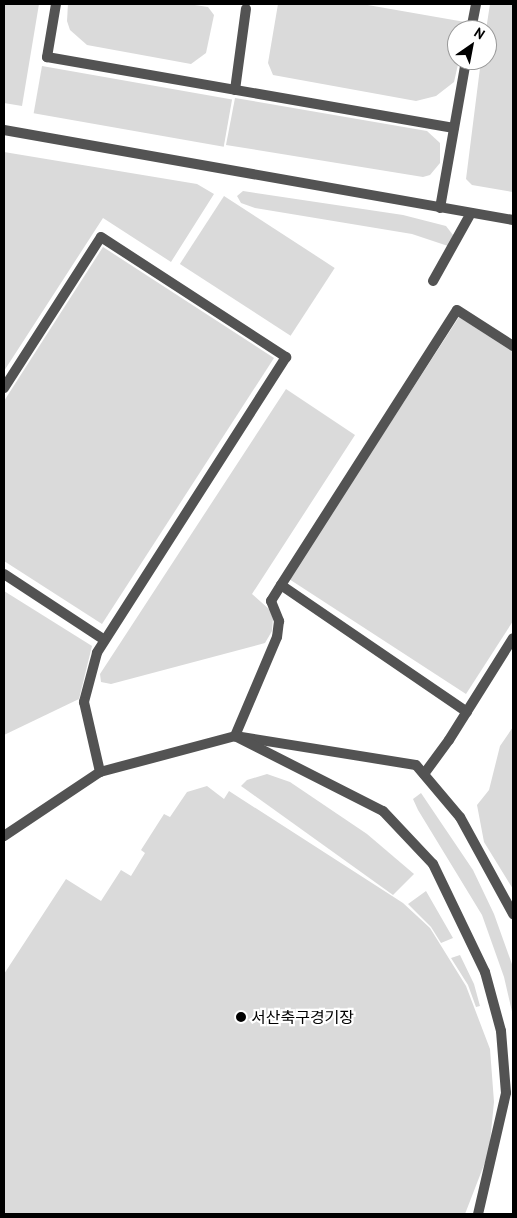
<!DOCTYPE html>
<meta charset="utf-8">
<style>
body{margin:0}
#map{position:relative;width:517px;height:1218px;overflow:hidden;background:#fff;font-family:"PT Sans","Noto Sans KR",sans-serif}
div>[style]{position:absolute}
.green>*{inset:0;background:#dadada;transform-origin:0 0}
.service>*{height:10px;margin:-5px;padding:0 5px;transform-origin:5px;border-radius:5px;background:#535353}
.minor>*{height:10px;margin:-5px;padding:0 5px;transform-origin:5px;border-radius:5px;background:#535353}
.dots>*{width:14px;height:14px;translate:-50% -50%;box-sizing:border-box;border:2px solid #fff;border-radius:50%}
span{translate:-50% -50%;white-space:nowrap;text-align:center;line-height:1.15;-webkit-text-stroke:4.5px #fff;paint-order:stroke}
.poi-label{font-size:16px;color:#000}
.left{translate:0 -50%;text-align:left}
.frame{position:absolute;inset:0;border:5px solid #000;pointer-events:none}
.north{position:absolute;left:447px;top:20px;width:50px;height:50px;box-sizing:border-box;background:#fff;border:1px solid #999;border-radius:50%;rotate:33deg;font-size:14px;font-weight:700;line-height:20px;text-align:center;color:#000}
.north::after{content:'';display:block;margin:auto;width:18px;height:22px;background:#000;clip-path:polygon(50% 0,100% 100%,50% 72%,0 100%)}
</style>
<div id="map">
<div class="green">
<i style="clip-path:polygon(4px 4px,39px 4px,22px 106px,4px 103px)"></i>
<i style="clip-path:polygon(68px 4px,188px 4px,208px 7px,214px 15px,206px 53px,191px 64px,87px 45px,70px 30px,67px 21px)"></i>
<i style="clip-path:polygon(278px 4px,362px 4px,465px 22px,464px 30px,457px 30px,459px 60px,454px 82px,436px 96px,416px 101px,273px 75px,268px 63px)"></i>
<i style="clip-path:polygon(490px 4px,513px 4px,513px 192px,472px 185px,466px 179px,481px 60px,487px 60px,486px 30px)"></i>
<i style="left:42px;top:66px;width:193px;height:48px;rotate:10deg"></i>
<i style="clip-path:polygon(235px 98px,427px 131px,440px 143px,440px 163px,430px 175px,423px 177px,226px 145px)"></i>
<i style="clip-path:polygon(4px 152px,197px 184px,214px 194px,171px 262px,103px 218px,4px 371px)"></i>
<i style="clip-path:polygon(243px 191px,403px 215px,446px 226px,453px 235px,448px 246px,412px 234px,255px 208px,241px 203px,237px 196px)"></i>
<i style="left:224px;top:196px;width:132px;height:81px;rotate:33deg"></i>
<i style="clip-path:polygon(103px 247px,274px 358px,102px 624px,4px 561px,4px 401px)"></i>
<i style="clip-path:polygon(459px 317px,513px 352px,513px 621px,466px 694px,289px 579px)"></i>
<i style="clip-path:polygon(286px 389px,355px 435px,252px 594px,270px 610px,273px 619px,272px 631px,265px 643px,111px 684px,101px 682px,100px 674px)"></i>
<i style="clip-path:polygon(4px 591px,92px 646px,79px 699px,4px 735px)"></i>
<i style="clip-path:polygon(513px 727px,513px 889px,484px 842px,477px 805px,489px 790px,500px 746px)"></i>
<i style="clip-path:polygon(267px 774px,290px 782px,367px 834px,414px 874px,393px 895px,241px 786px,247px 780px)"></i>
<i style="clip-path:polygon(207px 786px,224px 799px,229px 791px,403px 903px,430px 928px,466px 986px,490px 1049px,494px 1102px,489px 1152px,465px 1214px,4px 1214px,4px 974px,66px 879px,101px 901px,121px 870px,131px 876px,145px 853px,141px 850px,164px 814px,170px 817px,187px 792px)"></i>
<i style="clip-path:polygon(421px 793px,473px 870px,494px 914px,513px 967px,513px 1016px,504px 977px,482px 915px,418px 810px,413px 799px)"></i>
<i style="clip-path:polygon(426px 891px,453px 938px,441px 943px,431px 927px,408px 904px)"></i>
<i style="clip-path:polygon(460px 955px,474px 984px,480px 1006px,476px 1007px,468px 985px,451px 958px)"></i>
</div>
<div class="service">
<i style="left:56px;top:4px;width:54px;rotate:99.6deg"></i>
<i style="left:47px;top:57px;width:413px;rotate:9.9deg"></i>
<i style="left:471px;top:30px;width:26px;rotate:-79deg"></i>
<i style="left:235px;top:90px;width:82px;rotate:-82.3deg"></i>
<i style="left:440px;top:208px;width:150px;rotate:-80deg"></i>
<i style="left:433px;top:281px;width:78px;rotate:-60.8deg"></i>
<i style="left:4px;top:388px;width:179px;rotate:-57.3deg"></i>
<i style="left:101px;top:237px;width:221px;rotate:33deg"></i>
<i style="left:286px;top:357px;width:351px;rotate:122.6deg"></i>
<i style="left:97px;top:653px;width:51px;rotate:104.9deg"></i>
<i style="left:84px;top:702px;width:72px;rotate:77.1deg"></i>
<i style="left:4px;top:574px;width:118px;rotate:33.3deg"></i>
<i style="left:281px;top:585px;width:19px;rotate:122deg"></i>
<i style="left:271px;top:601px;width:22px;rotate:68deg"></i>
<i style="left:279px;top:621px;width:16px;rotate:97deg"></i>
<i style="left:277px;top:637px;width:108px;rotate:113deg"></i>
<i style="left:235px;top:736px;width:183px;rotate:9.1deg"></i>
<i style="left:416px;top:765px;width:68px;rotate:49.8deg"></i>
<i style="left:460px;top:817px;width:111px;rotate:61.3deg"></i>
<i style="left:467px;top:712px;width:225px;rotate:-145.7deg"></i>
<i style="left:281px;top:585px;width:326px;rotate:-57.4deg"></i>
<i style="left:457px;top:310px;width:67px;rotate:32.7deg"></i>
<i style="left:424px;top:774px;width:42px;rotate:-53.7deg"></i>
<i style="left:449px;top:740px;width:120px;rotate:-57.9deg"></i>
<i style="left:4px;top:836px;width:115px;rotate:-33.7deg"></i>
<i style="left:100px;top:772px;width:140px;rotate:-14.9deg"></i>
<i style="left:235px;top:736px;width:166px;rotate:26.9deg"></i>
<i style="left:383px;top:811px;width:73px;rotate:46.7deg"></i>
<i style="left:433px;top:864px;width:120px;rotate:64.3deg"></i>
<i style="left:485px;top:972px;width:61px;rotate:74.8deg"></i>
<i style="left:501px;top:1031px;width:62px;rotate:85.4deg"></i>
<i style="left:506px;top:1093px;width:124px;rotate:103deg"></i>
</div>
<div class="minor">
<i style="left:4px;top:130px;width:517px;rotate:10.03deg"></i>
</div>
<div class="dots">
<i style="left:241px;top:1017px;background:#000"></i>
</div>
<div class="poi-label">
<span class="left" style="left:251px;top:1017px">서산축구경기장</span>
</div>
<div class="frame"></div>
<div class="north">N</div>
</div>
